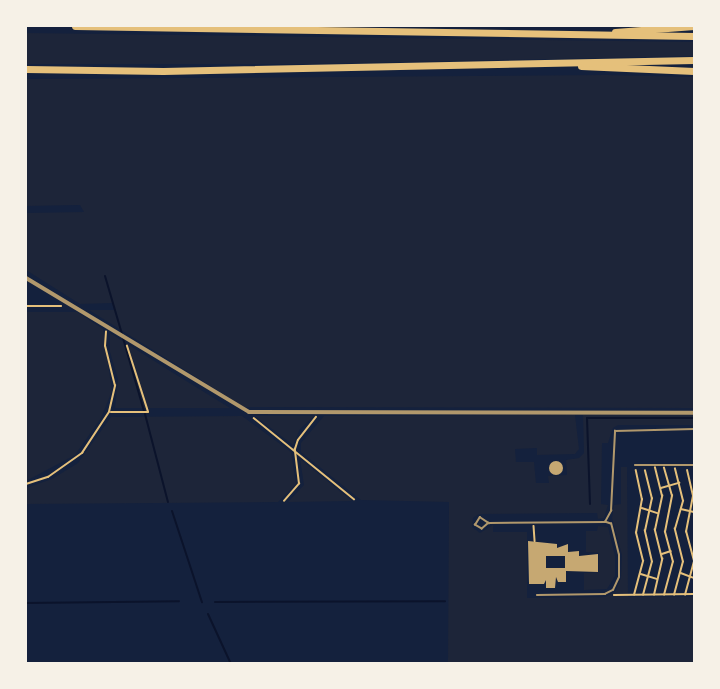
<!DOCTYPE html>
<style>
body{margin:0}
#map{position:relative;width:720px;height:689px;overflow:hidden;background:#14213d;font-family:Commissioner,sans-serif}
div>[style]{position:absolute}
.green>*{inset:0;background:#1d2539}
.stream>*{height:2px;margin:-1px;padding:0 1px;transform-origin:1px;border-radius:1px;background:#0b132b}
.building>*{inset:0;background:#c6a872}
.round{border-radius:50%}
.path>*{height:1.5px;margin:-0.75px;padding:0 0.75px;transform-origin:0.75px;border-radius:0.75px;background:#e5c07b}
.service>*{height:1.5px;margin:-0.75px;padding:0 0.75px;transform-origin:0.75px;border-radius:0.75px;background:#b1986c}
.minor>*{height:4px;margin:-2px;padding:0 2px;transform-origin:2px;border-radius:2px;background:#b1986c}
.motorway>*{height:7px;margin:-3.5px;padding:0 3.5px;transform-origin:3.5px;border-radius:3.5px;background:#e5c07b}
span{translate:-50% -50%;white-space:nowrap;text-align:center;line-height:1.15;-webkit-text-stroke:5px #f6f1e7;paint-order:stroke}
.frame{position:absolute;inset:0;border:27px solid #f6f1e7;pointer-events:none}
</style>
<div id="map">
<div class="green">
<i style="clip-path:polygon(26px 33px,694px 42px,694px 56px,310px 64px,26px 64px)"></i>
<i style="clip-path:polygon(606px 75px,694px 77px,694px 408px,244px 407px,89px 310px,115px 310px,113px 303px,80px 304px,26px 270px,26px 213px,84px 212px,80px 205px,26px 206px,26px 79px)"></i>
<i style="clip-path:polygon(26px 312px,77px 312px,103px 329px,112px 391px,101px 418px,75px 455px,26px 481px)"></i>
<i style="clip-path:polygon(110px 333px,170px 371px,230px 408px,115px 408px,118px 379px,110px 352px)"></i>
<i style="clip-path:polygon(575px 415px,579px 449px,575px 454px,537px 455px,537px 448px,515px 449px,516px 462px,534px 462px,536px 483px,549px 483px,548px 476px,567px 475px,566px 460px,579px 458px,584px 453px,583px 415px,694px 415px,694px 425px,618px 425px,613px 428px,608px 443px,602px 443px,601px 504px,608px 505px,604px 518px,598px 519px,597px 513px,479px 514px,473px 518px,472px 527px,480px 533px,493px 525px,493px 532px,527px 532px,527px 598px,605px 597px,615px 592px,621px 578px,622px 555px,612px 518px,614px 505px,621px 504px,621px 467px,627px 467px,628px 597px,694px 597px,694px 663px,448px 663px,449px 502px,361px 500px,301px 452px,301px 443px,324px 416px)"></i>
<i style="clip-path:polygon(242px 416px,291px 452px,296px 484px,278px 502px,26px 504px,26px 488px,52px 479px,78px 463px,111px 417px)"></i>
<i style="clip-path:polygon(255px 416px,314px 416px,300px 429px,293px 445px)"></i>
<i style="clip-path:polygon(300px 459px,352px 501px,353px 501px,288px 502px,304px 485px)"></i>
<i style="clip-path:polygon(598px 526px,608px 527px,615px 556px,615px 576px,607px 589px,584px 590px,584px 573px,599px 572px,599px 553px,586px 552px,586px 531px,597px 531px)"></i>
</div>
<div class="stream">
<i style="left:105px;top:276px;width:60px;rotate:73.7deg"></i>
<i style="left:123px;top:338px;width:76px;rotate:74deg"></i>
<i style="left:145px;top:414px;width:91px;rotate:75.4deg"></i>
<i style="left:590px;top:504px;width:86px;rotate:-92deg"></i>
<i style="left:587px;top:418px;width:107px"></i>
<i style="left:172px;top:511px;width:96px;rotate:71.8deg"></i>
<i style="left:215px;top:602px;width:230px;rotate:-0.2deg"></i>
<i style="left:26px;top:603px;width:153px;rotate:-0.7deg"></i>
<i style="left:208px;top:614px;width:55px;rotate:65.3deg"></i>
</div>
<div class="building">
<i class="round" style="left:549px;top:461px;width:14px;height:14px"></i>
<i style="clip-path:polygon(evenodd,528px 541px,557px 544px,557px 548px,568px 544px,568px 552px,579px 551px,579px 556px,598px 554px,598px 572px,566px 571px,566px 582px,558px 582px,556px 577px,555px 588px,546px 588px,546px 580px,544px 584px,529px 584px,528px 541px,546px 556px,565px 556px,565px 568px,546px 568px,546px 556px)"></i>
</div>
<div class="path">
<i style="left:26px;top:306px;width:35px"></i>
<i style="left:111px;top:412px;width:37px"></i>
<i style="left:148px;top:412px;width:69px;rotate:-107.7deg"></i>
<i style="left:254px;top:418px;width:129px;rotate:39deg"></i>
<i style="left:26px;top:484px;width:23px;rotate:-18deg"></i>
<i style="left:48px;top:477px;width:42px;rotate:-35.2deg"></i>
<i style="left:82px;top:453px;width:49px;rotate:-56.6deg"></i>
<i style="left:109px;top:412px;width:27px;rotate:-77deg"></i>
<i style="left:115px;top:386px;width:41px;rotate:-104deg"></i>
<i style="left:105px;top:346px;width:14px;rotate:-86deg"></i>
<i style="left:661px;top:488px;width:19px;rotate:-16deg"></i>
<i style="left:284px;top:501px;width:23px;rotate:-49deg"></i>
<i style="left:299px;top:484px;width:35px;rotate:-97deg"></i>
<i style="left:295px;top:449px;width:9px;rotate:-72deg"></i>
<i style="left:298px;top:440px;width:29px;rotate:-52deg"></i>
<i style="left:642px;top:508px;width:16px;rotate:18deg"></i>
<i style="left:681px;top:509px;width:13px;rotate:13deg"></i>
<i style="left:534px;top:526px;width:15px;rotate:86deg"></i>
<i style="left:662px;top:554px;width:9px;rotate:-18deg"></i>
<i style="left:681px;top:573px;width:14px;rotate:21deg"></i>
<i style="left:641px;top:574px;width:17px;rotate:17deg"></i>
<i style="left:614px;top:595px;width:80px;rotate:-0.7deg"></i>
<i style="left:634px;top:595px;width:35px;rotate:-75deg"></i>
<i style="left:643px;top:561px;width:29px;rotate:-104deg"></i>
<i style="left:636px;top:533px;width:34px;rotate:-80deg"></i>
<i style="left:642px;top:500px;width:30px;rotate:-102deg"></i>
<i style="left:643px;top:595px;width:34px;rotate:-75deg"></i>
<i style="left:652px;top:562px;width:32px;rotate:-103deg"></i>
<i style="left:645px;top:531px;width:33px;rotate:-78deg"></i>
<i style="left:652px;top:499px;width:29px;rotate:-104deg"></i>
<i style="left:654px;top:595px;width:37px;rotate:-77deg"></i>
<i style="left:662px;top:559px;width:30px;rotate:-104deg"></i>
<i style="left:655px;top:530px;width:35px;rotate:-78deg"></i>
<i style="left:662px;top:496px;width:29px;rotate:-104deg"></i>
<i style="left:664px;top:595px;width:34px;rotate:-75deg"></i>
<i style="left:673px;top:562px;width:31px;rotate:-105deg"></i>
<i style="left:665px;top:532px;width:37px;rotate:-79deg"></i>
<i style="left:672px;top:496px;width:29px;rotate:-106deg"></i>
<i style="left:674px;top:595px;width:34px;rotate:-75deg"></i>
<i style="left:683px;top:562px;width:34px;rotate:-104deg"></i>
<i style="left:675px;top:529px;width:29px;rotate:-74deg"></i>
<i style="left:683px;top:501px;width:33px;rotate:-104deg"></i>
<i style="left:685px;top:595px;width:35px;rotate:-75deg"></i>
<i style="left:694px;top:561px;width:30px;rotate:-105deg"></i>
<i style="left:686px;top:532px;width:37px;rotate:-79deg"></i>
<i style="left:693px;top:496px;width:26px;rotate:-103deg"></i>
</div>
<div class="service">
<i style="left:635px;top:465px;width:59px"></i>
<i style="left:489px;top:523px;width:9px;rotate:139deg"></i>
<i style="left:482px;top:529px;width:8px;rotate:-150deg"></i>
<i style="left:475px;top:525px;width:9px;rotate:-58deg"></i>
<i style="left:480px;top:517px;width:11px;rotate:34deg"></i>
<i style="left:489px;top:523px;width:116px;rotate:-0.5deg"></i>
<i style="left:605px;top:522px;width:13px;rotate:-61deg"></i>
<i style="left:611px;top:511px;width:80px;rotate:-87.1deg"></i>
<i style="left:615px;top:431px;width:79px;rotate:-1.5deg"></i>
<i style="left:537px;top:595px;width:68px;rotate:-0.8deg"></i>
<i style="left:605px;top:594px;width:9px;rotate:-27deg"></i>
<i style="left:613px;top:590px;width:14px;rotate:-65deg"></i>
<i style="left:619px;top:577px;width:22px;rotate:-90deg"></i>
<i style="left:619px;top:555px;width:32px;rotate:-104deg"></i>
<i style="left:611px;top:524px;width:6px;rotate:-162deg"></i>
</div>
<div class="minor">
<i style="left:26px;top:278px;width:260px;rotate:31deg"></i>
<i style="left:249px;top:412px;width:445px;rotate:0.1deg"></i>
</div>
<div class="motorway">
<i style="left:75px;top:26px;width:619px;rotate:0.93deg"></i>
<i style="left:615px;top:32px;width:79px;rotate:-4.3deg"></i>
<i style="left:581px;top:66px;width:113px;rotate:2.5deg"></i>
<i style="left:26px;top:69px;width:137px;rotate:0.8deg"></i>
<i style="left:163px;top:71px;width:531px;rotate:-1.19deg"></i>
</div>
<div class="frame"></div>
</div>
